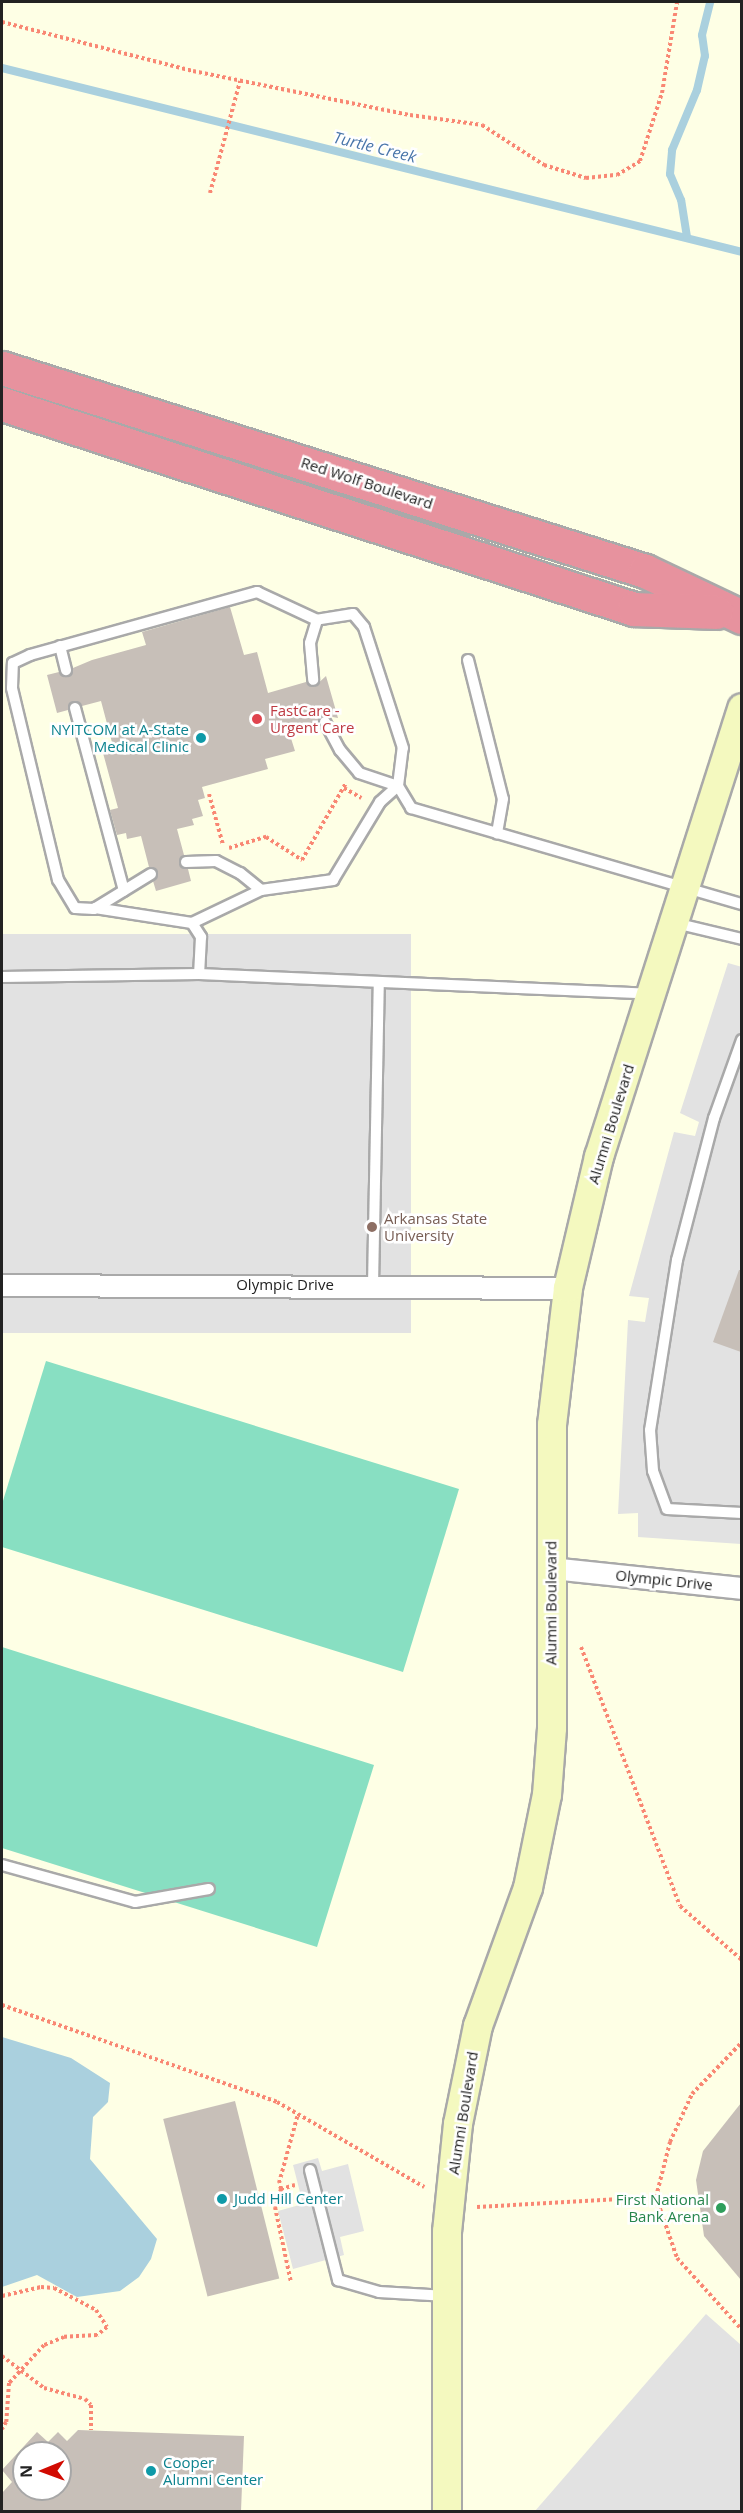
<!DOCTYPE html>
<style>
body{margin:0}
#map{position:relative;width:743px;height:2513px;overflow:hidden;background:#f2efe9;font-family:"Open Sans",sans-serif}
div>[style]{position:absolute}
.education>*{inset:0;background:#feffe5}
.pitch>*{inset:0;background:#88dfc2}
.parking>*{inset:0;background:#e2e2e2;transform-origin:0 0}
.water>*{inset:0;background:#aad0de}
.stream>*{height:8px;margin:-4px;padding:0 4px;transform-origin:4px;border-radius:4px;background:#aad0de}
.building>*{inset:0;background:#c7bfb8;transform-origin:0 0}
.path>*{height:4px;margin-top:-2px;transform-origin:0;background:repeating-linear-gradient(90deg,#f98773 0 3px,transparent 0 6px)}
.roads{filter:drop-shadow(2px 0 #a9a9a9) drop-shadow(-2px 0 #a9a9a9) drop-shadow(0 2px #a9a9a9) drop-shadow(0 -2px #a9a9a9)}
.lane>*{height:10px;margin:-5px;padding:0 5px;transform-origin:5px;border-radius:5px;background:#fff}
.street>*{height:21px;margin:-10.5px;padding:0 10.5px;transform-origin:10.5px;border-radius:10.5px;background:#fff}
.secondary>*{height:28px;margin:-14px;padding:0 14px;transform-origin:14px;border-radius:14px;background:#f4f9bf}
.highway>*{height:33px;margin:-16.5px;padding:0 16.5px;transform-origin:16.5px;border-radius:16.5px;background:#e7929e}
.dots>*{width:16px;height:16px;translate:-50% -50%;box-sizing:border-box;border:3px solid #fff;border-radius:50%}
span{translate:-50% -50%;white-space:nowrap;text-align:center;line-height:1.15;-webkit-text-stroke:5px #fff;paint-order:stroke}
.street-label{font-size:15px;color:#222}
.health-label{font-size:15px;color:#be3a42}
.left{translate:0 -50%;text-align:left}
.culture-label{font-size:15px;color:#0d838f}
.right{translate:-100% -50%;text-align:right}
.education-label{font-size:15px;color:#785e54}
.leisure-label{font-size:15px;color:#27864d}
.water-label{font-size:16px;color:#4a76aa;font-style:italic}
.frame{position:absolute;inset:0;border:3px solid #222;pointer-events:none}
.north{position:absolute;left:12px;top:2441px;width:60px;height:60px;box-sizing:border-box;background:#fff;border:2px solid #a7a7a7;border-radius:50%;rotate:269deg;font-size:16px;font-weight:700;line-height:24px;text-align:center;color:#222}
.north::after{content:'';display:block;margin:auto;width:21px;height:27px;background:#d10b02;clip-path:polygon(50% 0,100% 100%,50% 72%,0 100%)}
</style>
<div id="map">
<div class="education">
<i style="clip-path:polygon(evenodd,2px 2px,741px 2px,741px 2511px,2px 2512px,2px 2px,24px 2453px,60px 2453px,60px 2489px,24px 2489px,24px 2453px)"></i>
</div>
<div class="pitch">
<i style="clip-path:polygon(46px 1361px,459px 1489px,403px 1672px,2px 1547px,2px 1504px)"></i>
<i style="clip-path:polygon(2px 1647px,374px 1765px,317px 1947px,2px 1848px)"></i>
</div>
<div class="parking">
<i style="left:2px;top:934px;width:409px;height:399px"></i>
<i style="clip-path:polygon(728px 963px,742px 967px,741px 1544px,638px 1537px,638px 1513px,618px 1514px,628px 1320px,645px 1322px,649px 1298px,629px 1296px,674px 1132px,695px 1136px,699px 1122px,680px 1113px)"></i>
<i style="clip-path:polygon(318px 2158px,322px 2171px,348px 2164px,364px 2231px,340px 2237px,344px 2255px,293px 2269px,278px 2211px,303px 2204px,293px 2165px)"></i>
<i style="clip-path:polygon(706px 2314px,741px 2345px,741px 2511px,535px 2511px)"></i>
</div>
<div class="water">
<i style="clip-path:polygon(2px 2037px,71px 2058px,110px 2083px,108px 2102px,93px 2117px,90px 2159px,157px 2239px,151px 2259px,139px 2277px,120px 2291px,77px 2297px,37px 2275px,2px 2287px)"></i>
</div>
<div class="stream">
<i style="left:2px;top:68px;width:763px;rotate:13.96deg"></i>
<i style="left:687px;top:237px;width:37px;rotate:-99deg"></i>
<i style="left:681px;top:200px;width:28px;rotate:-113deg"></i>
<i style="left:670px;top:174px;width:24px;rotate:-85deg"></i>
<i style="left:672px;top:150px;width:65px;rotate:-67.4deg"></i>
<i style="left:697px;top:90px;width:35px;rotate:-77deg"></i>
<i style="left:705px;top:56px;width:21px;rotate:-98deg"></i>
<i style="left:702px;top:35px;width:34px;rotate:-76deg"></i>
</div>
<div class="building">
<i style="clip-path:polygon(230px 607px,244px 655px,257px 652px,268px 693px,306px 682px,314px 687px,326px 676px,338px 718px,322px 715px,318px 724px,289px 732px,295px 751px,265px 759px,268px 769px,202px 787px,205px 798px,198px 800px,203px 816px,192px 819px,194px 825px,177px 829px,184px 855px,179px 863px,188px 869px,191px 881px,156px 891px,153px 881px,158px 873px,149px 867px,141px 836px,127px 839px,126px 833px,117px 835px,110px 810px,118px 808px,103px 753px,114px 750px,101px 701px,82px 706px,74px 701px,68px 710px,57px 713px,47px 675px,59px 672px,68px 677px,73px 668px,92px 660px,146px 645px,142px 632px)"></i>
<i style="clip-path:polygon(739px 1270px,741px 1270px,741px 1352px,713px 1342px)"></i>
<i style="left:235px;top:2101px;width:183px;height:74px;rotate:76deg"></i>
<i style="clip-path:polygon(741px 2103px,741px 2280px,704px 2236px,696px 2180px,703px 2151px)"></i>
<i style="clip-path:polygon(evenodd,78px 2430px,244px 2436px,241px 2511px,2px 2511px,2px 2493px,12px 2482px,2px 2470px,37px 2432px,48px 2442px,58px 2432px,67px 2441px,78px 2430px,24px 2453px,60px 2453px,60px 2489px,24px 2489px,24px 2453px)"></i>
</div>
<div class="path">
<i style="left:2px;top:22px;width:197px;rotate:14.4deg"></i>
<i style="left:193px;top:71px;width:221px;rotate:11.5deg"></i>
<i style="left:410px;top:115px;width:73px;rotate:7.9deg"></i>
<i style="left:482px;top:125px;width:74px;rotate:32.8deg"></i>
<i style="left:544px;top:165px;width:44px;rotate:17.2deg"></i>
<i style="left:586px;top:178px;width:31px;rotate:-6deg"></i>
<i style="left:617px;top:175px;width:27px;rotate:-31deg"></i>
<i style="left:640px;top:161px;width:71px;rotate:-72.1deg"></i>
<i style="left:662px;top:93px;width:92px;rotate:-80.6deg"></i>
<i style="left:210px;top:193px;width:116px;rotate:-75deg"></i>
<i style="left:344px;top:788px;width:20px;rotate:30deg"></i>
<i style="left:209px;top:794px;width:53px;rotate:74.6deg"></i>
<i style="left:229px;top:848px;width:39px;rotate:-17deg"></i>
<i style="left:266px;top:837px;width:43px;rotate:32.6deg"></i>
<i style="left:302px;top:860px;width:89px;rotate:-60.3deg"></i>
<i style="left:581px;top:1647px;width:277px;rotate:69.1deg"></i>
<i style="left:680px;top:1906px;width:82px;rotate:41.1deg"></i>
<i style="left:2px;top:2005px;width:292px;rotate:19.4deg"></i>
<i style="left:277px;top:2102px;width:170px;rotate:30deg"></i>
<i style="left:295px;top:2185px;width:15px;rotate:164deg"></i>
<i style="left:281px;top:2189px;width:6px;rotate:-108deg"></i>
<i style="left:279px;top:2183px;width:72px;rotate:-74.6deg"></i>
<i style="left:281px;top:2189px;width:19px;rotate:108deg"></i>
<i style="left:275px;top:2207px;width:77px;rotate:78deg"></i>
<i style="left:656px;top:2197px;width:57px;rotate:-75.7deg"></i>
<i style="left:670px;top:2142px;width:53px;rotate:-65.4deg"></i>
<i style="left:692px;top:2094px;width:72px;rotate:-46.1deg"></i>
<i style="left:477px;top:2207px;width:179px;rotate:-3.2deg"></i>
<i style="left:656px;top:2197px;width:65px;rotate:71deg"></i>
<i style="left:677px;top:2258px;width:97px;rotate:47.9deg"></i>
<i style="left:2px;top:2296px;width:40px;rotate:-13deg"></i>
<i style="left:41px;top:2287px;width:13px;rotate:4deg"></i>
<i style="left:54px;top:2288px;width:47px;rotate:27.6deg"></i>
<i style="left:96px;top:2310px;width:20px;rotate:57deg"></i>
<i style="left:107px;top:2327px;width:13px;rotate:141deg"></i>
<i style="left:97px;top:2335px;width:33px;rotate:177deg"></i>
<i style="left:64px;top:2337px;width:22px;rotate:158deg"></i>
<i style="left:44px;top:2345px;width:52px;rotate:132.6deg"></i>
<i style="left:9px;top:2383px;width:39px;rotate:94deg"></i>
<i style="left:6px;top:2422px;width:8px;rotate:120deg"></i>
<i style="left:2px;top:2356px;width:53px;rotate:37.3deg"></i>
<i style="left:44px;top:2388px;width:42px;rotate:15deg"></i>
<i style="left:85px;top:2399px;width:8px;rotate:45deg"></i>
<i style="left:91px;top:2405px;width:25px;rotate:90deg"></i>
</div>
<div class="roads">
<div class="lane">
<i style="left:60px;top:646px;width:25px;rotate:76deg"></i>
<i style="left:468px;top:660px;width:143px;rotate:75.9deg"></i>
<i style="left:503px;top:799px;width:35px;rotate:100deg"></i>
<i style="left:75px;top:708px;width:189px;rotate:75deg"></i>
<i style="left:325px;top:722px;width:32px;rotate:62deg"></i>
<i style="left:340px;top:750px;width:30px;rotate:50deg"></i>
<i style="left:359px;top:773px;width:41px;rotate:18.4deg"></i>
<i style="left:398px;top:786px;width:26px;rotate:59deg"></i>
<i style="left:411px;top:808px;width:345px;rotate:16.2deg"></i>
<i style="left:186px;top:862px;width:30px;rotate:-2deg"></i>
<i style="left:216px;top:861px;width:27px;rotate:27deg"></i>
<i style="left:240px;top:873px;width:27px;rotate:39deg"></i>
<i style="left:261px;top:890px;width:73px;rotate:-7.9deg"></i>
<i style="left:333px;top:880px;width:91px;rotate:-58.9deg"></i>
<i style="left:380px;top:802px;width:24px;rotate:-42deg"></i>
<i style="left:398px;top:786px;width:38px;rotate:-83deg"></i>
<i style="left:403px;top:748px;width:127px;rotate:-107.9deg"></i>
<i style="left:364px;top:627px;width:17px;rotate:-130deg"></i>
<i style="left:353px;top:614px;width:36px;rotate:171deg"></i>
<i style="left:317px;top:620px;width:24px;rotate:107deg"></i>
<i style="left:310px;top:643px;width:37px;rotate:85deg"></i>
<i style="left:151px;top:874px;width:67px;rotate:148.4deg"></i>
<i style="left:94px;top:909px;width:19px;rotate:-177deg"></i>
<i style="left:75px;top:908px;width:33px;rotate:-121deg"></i>
<i style="left:58px;top:880px;width:197px;rotate:-103.5deg"></i>
<i style="left:12px;top:688px;width:25px;rotate:-88deg"></i>
<i style="left:13px;top:663px;width:19px;rotate:-25deg"></i>
<i style="left:30px;top:655px;width:236px;rotate:-15.5deg"></i>
<i style="left:257px;top:592px;width:66px;rotate:25deg"></i>
<i style="left:95px;top:908px;width:98px;rotate:8.8deg"></i>
<i style="left:192px;top:923px;width:17px;rotate:57deg"></i>
<i style="left:201px;top:937px;width:37px;rotate:93deg"></i>
<i style="left:199px;top:974px;width:450px;rotate:2.5deg"></i>
<i style="left:192px;top:923px;width:76px;rotate:-25.6deg"></i>
<i style="left:675px;top:923px;width:69px;rotate:13.4deg"></i>
<i style="left:2px;top:977px;width:197px;rotate:-0.9deg"></i>
<i style="left:742px;top:1040px;width:83px;rotate:109.7deg"></i>
<i style="left:714px;top:1118px;width:147px;rotate:104.6deg"></i>
<i style="left:677px;top:1260px;width:172px;rotate:99deg"></i>
<i style="left:650px;top:1430px;width:41px;rotate:85.8deg"></i>
<i style="left:653px;top:1471px;width:40px;rotate:69.8deg"></i>
<i style="left:667px;top:1509px;width:75px;rotate:3.1deg"></i>
<i style="left:373px;top:1285px;width:303px;rotate:-88.9deg"></i>
<i style="left:2px;top:1865px;width:138px;rotate:15.5deg"></i>
<i style="left:135px;top:1902px;width:75px;rotate:-10deg"></i>
<i style="left:310px;top:2170px;width:114px;rotate:75.7deg"></i>
<i style="left:338px;top:2280px;width:43px;rotate:16.3deg"></i>
<i style="left:379px;top:2292px;width:68px;rotate:3.4deg"></i>
</div>
<div class="street">
<i style="left:2px;top:1285px;width:566px;rotate:0.3deg"></i>
<i style="left:551px;top:1568px;width:192px;rotate:6deg"></i>
</div>
<div class="secondary">
<i style="left:447px;top:2512px;width:280px;rotate:-90deg"></i>
<i style="left:447px;top:2232px;width:109px;rotate:-84.2deg"></i>
<i style="left:458px;top:2124px;width:100px;rotate:-78.5deg"></i>
<i style="left:478px;top:2026px;width:147px;rotate:-70.1deg"></i>
<i style="left:528px;top:1888px;width:95px;rotate:-78.5deg"></i>
<i style="left:547px;top:1795px;width:67px;rotate:-85.7deg"></i>
<i style="left:552px;top:1728px;width:303px;rotate:-90deg"></i>
<i style="left:552px;top:1425px;width:138px;rotate:-83.3deg"></i>
<i style="left:568px;top:1288px;width:135px;rotate:-76.7deg"></i>
<i style="left:599px;top:1157px;width:471px;rotate:-72.3deg"></i>
</div>
<div class="highway">
<i style="left:2px;top:368px;width:674px;rotate:17.52deg"></i>
<i style="left:645px;top:571px;width:107px;rotate:25.4deg"></i>
<i style="left:2px;top:404px;width:664px;rotate:17.97deg"></i>
<i style="left:634px;top:609px;width:82px;rotate:2.1deg"></i>
</div>
</div>
<div class="dots">
<i style="left:257px;top:719px;background:#e0444e"></i>
<i style="left:201px;top:738px;background:#0f9aa8"></i>
<i style="left:372px;top:1227px;background:#8d6e63"></i>
<i style="left:222px;top:2199px;background:#0f9aa8"></i>
<i style="left:721px;top:2208px;background:#2e9e5b"></i>
<i style="left:151px;top:2471px;background:#0f9aa8"></i>
</div>
<div class="street-label">
<span style="left:367px;top:483px;rotate:18deg">Red Wolf Boulevard</span>
<span style="left:611px;top:1124px;rotate:-73deg">Alumni Boulevard</span>
<span style="left:285px;top:1285px">Olympic Drive</span>
<span style="left:664px;top:1580px;rotate:6deg">Olympic Drive</span>
<span style="left:551px;top:1603px;rotate:-90deg">Alumni Boulevard</span>
<span style="left:463px;top:2113px;rotate:-81deg">Alumni Boulevard</span>
</div>
<div class="health-label">
<span class="left" style="left:270px;top:719px">FastCare -<br>Urgent Care</span>
</div>
<div class="culture-label">
<span class="right" style="left:189px;top:738px">NYITCOM at A-State<br>Medical Clinic</span>
<span class="left" style="left:234px;top:2199px">Judd Hill Center</span>
<span class="left" style="left:163px;top:2471px">Cooper<br>Alumni Center</span>
</div>
<div class="education-label">
<span class="left" style="left:384px;top:1227px">Arkansas State<br>University</span>
</div>
<div class="leisure-label">
<span class="right" style="left:709px;top:2208px">First National<br>Bank Arena</span>
</div>
<div class="water-label">
<span style="left:375px;top:147px;rotate:14deg">Turtle Creek</span>
</div>
<div class="frame"></div>
<div class="north">N</div>
</div>
